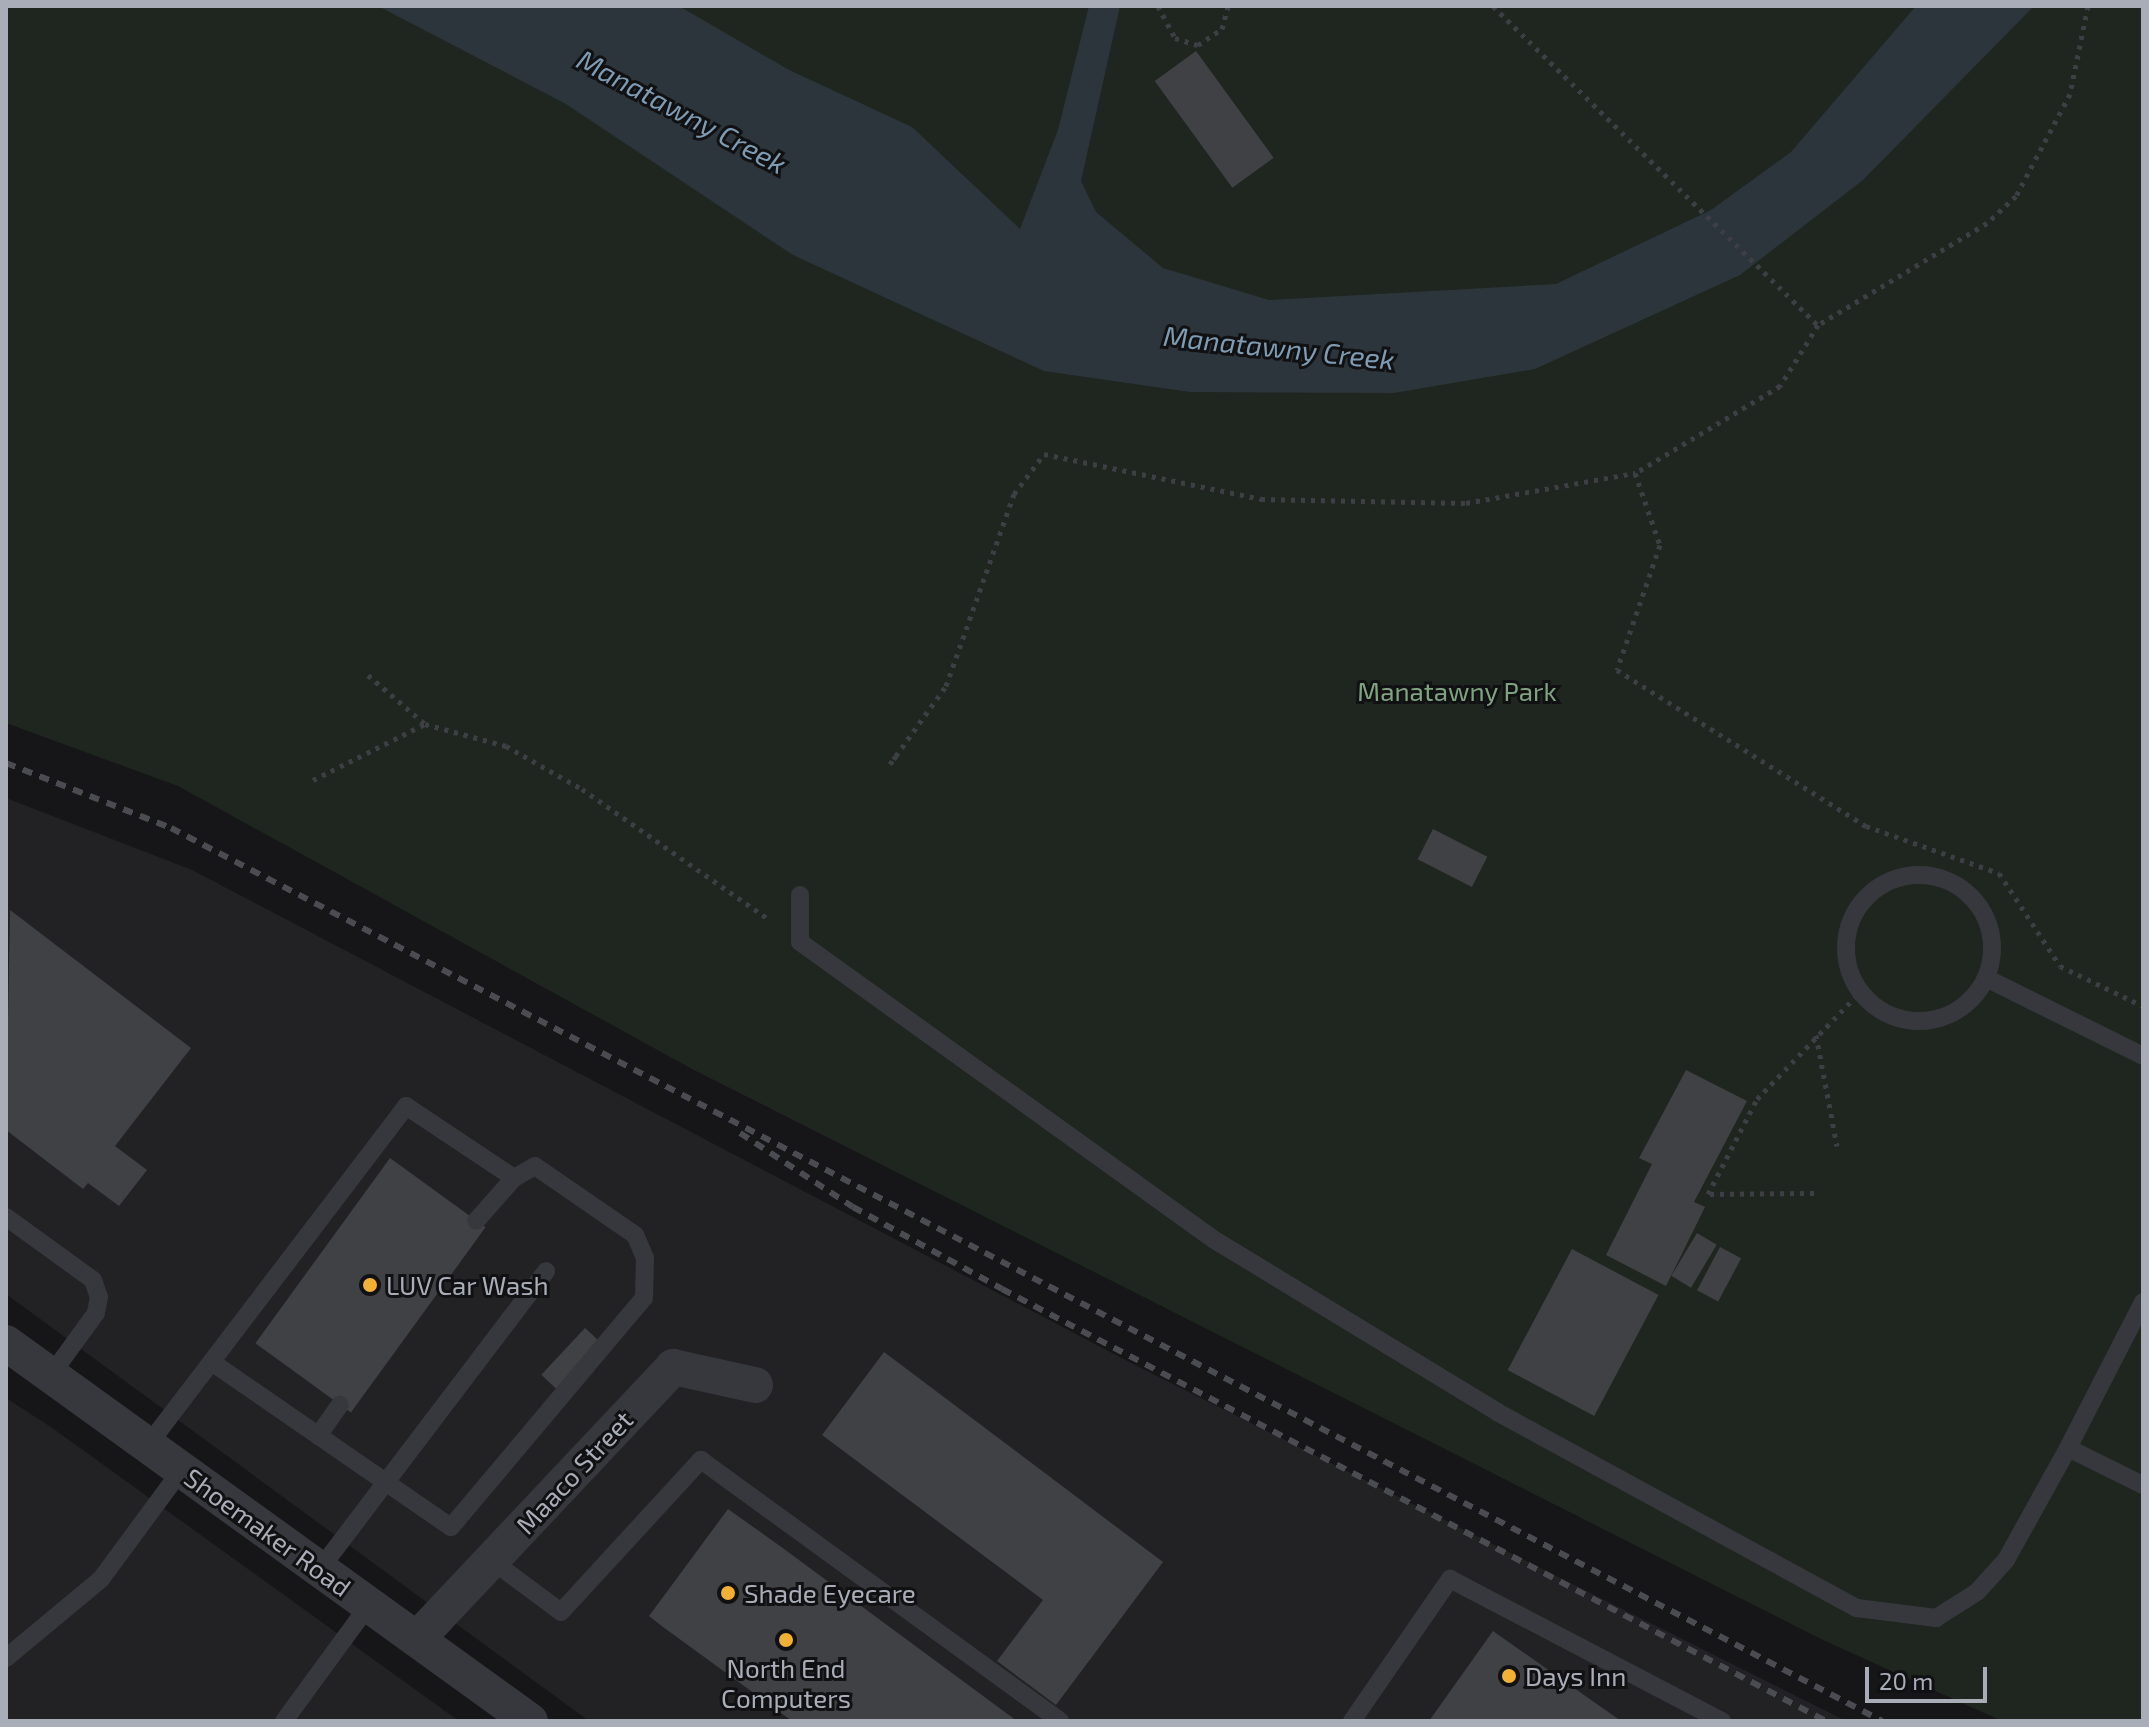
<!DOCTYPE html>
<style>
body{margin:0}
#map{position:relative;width:2149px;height:1727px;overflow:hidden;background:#161618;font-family:"Exo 2",sans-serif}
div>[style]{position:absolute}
.built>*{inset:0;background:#222225}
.green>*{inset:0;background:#1e261f}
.water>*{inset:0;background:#2c353c}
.building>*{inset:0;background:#404145;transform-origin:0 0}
.path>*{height:5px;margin-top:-2.5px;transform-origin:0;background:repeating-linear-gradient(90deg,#3d3f44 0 4px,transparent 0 10px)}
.service>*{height:18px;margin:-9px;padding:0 9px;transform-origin:9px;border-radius:9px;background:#37383d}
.service>.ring{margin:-9px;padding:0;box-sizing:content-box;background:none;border:18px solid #37383d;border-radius:50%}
.minor>*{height:36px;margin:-18px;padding:0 18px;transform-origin:18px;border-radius:18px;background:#37383d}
.rail>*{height:6px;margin-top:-3px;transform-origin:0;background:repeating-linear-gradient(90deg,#4a4c52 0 10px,transparent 0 18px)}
.dots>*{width:22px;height:22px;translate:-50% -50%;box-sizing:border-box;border:4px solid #111113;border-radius:50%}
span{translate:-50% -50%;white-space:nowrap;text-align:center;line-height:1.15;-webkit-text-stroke:6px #111113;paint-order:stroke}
.park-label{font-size:26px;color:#7fa381}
.poi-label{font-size:26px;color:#a8adb8}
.left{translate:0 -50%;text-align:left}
.street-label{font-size:26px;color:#a8adb8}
.water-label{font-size:28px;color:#7f9bb3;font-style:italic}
.frame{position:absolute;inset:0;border:8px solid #a8adb8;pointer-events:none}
.scale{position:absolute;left:1865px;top:1667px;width:122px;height:36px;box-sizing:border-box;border:4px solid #a8adb8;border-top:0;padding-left:10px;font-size:24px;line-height:28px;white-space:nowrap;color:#a8adb8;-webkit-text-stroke:6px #111113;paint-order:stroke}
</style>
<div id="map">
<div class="built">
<i style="clip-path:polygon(6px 798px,192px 870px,1131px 1363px,1846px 1721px,589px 1721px,6px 1294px)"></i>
<i style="clip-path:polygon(6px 1398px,51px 1427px,459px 1721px,6px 1721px)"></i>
</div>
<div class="green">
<i style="clip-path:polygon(6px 6px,2143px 6px,2143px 1721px,2002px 1721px,1823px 1640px,692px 1069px,178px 786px,6px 723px)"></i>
</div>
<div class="water">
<i style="clip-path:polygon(378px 6px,679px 6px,789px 70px,912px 127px,1020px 229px,1058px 130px,1089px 6px,1120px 6px,1081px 181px,1096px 212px,1163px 268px,1269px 300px,1556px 284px,1711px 210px,1791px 152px,1916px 6px,2034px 6px,1863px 180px,1740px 275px,1535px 369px,1394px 393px,1190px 392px,1044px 371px,793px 255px,566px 104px)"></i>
</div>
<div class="building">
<i style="left:1196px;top:51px;width:132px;height:51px;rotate:54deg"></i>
<i style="left:1433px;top:829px;width:61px;height:34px;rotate:27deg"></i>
<i style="clip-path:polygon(10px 910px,191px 1048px,115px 1146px,147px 1170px,119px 1206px,88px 1183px,83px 1189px,6px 1130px)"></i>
<i style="clip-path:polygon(1686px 1070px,1747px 1101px,1694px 1202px,1705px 1207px,1666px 1286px,1606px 1255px,1652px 1164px,1639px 1158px)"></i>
<i style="left:390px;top:1158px;width:118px;height:229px;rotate:36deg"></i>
<i style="left:1697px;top:1233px;width:23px;height:50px;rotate:31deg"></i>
<i style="left:1720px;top:1247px;width:24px;height:49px;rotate:28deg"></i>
<i style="left:1572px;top:1249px;width:98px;height:137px;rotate:28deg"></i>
<i style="left:585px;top:1328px;width:21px;height:64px;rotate:43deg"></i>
<i style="clip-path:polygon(884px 1352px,1163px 1562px,1056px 1705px,997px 1661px,1043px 1600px,822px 1435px)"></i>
<i style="clip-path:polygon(728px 1509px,780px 1546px,1017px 1721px,792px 1721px,663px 1627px,649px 1616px)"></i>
<i style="clip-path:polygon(1493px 1631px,1621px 1721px,1429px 1721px)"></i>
</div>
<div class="path">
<i style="left:1158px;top:6px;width:36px;rotate:62deg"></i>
<i style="left:1175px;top:38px;width:24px;rotate:17deg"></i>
<i style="left:1198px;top:45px;width:29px;rotate:-34deg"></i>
<i style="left:1222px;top:29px;width:24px;rotate:-75deg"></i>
<i style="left:1493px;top:6px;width:455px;rotate:44.5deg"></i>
<i style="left:2088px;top:6px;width:90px;rotate:101.6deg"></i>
<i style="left:2070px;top:94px;width:115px;rotate:117.9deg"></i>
<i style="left:2016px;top:196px;width:40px;rotate:137deg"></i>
<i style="left:1987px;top:223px;width:197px;rotate:148.9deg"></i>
<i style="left:1818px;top:325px;width:72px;rotate:121.9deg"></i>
<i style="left:1780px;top:386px;width:169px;rotate:149deg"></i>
<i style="left:1635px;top:473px;width:76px;rotate:70.9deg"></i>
<i style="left:1660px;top:545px;width:132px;rotate:109deg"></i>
<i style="left:1617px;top:670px;width:294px;rotate:32.1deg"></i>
<i style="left:1866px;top:826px;width:141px;rotate:19.5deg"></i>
<i style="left:1999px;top:873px;width:111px;rotate:56.7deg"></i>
<i style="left:2060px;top:966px;width:92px;rotate:25.7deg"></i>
<i style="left:368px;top:675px;width:75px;rotate:40.7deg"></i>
<i style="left:425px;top:724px;width:84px;rotate:15.2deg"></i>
<i style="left:506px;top:746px;width:87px;rotate:29.5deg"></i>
<i style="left:582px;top:789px;width:229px;rotate:34.9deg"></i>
<i style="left:896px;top:756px;width:10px;rotate:127deg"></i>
<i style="left:890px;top:764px;width:96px;rotate:-54.3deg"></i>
<i style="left:946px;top:686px;width:204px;rotate:-70.5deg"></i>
<i style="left:1014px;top:494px;width:50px;rotate:-53.1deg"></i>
<i style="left:1044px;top:454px;width:222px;rotate:11.7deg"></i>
<i style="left:1261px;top:499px;width:205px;rotate:1.1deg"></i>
<i style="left:1466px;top:503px;width:172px;rotate:-10.1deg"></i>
<i style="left:313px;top:780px;width:125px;rotate:-26.6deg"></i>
<i style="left:1816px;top:1035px;width:113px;rotate:79.3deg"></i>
<i style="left:1814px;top:1193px;width:106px;rotate:179.5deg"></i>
<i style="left:1708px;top:1194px;width:107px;rotate:-62.7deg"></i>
<i style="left:1757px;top:1099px;width:150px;rotate:-46.1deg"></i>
</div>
<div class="service">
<i class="ring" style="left:1846px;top:875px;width:128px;height:128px"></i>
<i style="left:800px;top:895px;width:47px;rotate:90deg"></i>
<i style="left:800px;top:942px;width:509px;rotate:35.72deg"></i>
<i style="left:1213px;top:1239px;width:333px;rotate:31.3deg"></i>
<i style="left:1497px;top:1412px;width:410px;rotate:28.6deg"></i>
<i style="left:1857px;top:1608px;width:80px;rotate:7.2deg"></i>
<i style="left:1936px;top:1618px;width:49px;rotate:-32.4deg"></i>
<i style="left:1977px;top:1592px;width:43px;rotate:-47.8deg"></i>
<i style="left:2006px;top:1560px;width:128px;rotate:-61deg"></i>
<i style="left:2068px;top:1448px;width:84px;rotate:26.3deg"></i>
<i style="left:1986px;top:978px;width:175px;rotate:26.4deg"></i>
<i style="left:6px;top:1217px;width:107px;rotate:35.9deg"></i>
<i style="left:93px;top:1280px;width:18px;rotate:71deg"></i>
<i style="left:99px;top:1297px;width:16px;rotate:101deg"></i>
<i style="left:96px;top:1313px;width:77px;rotate:126deg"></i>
<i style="left:213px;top:1363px;width:289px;rotate:34.6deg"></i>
<i style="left:451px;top:1527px;width:299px;rotate:-49.9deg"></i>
<i style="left:644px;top:1298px;width:40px;rotate:-88.6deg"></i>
<i style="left:645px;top:1258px;width:25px;rotate:-113deg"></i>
<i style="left:635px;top:1235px;width:121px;rotate:-145.4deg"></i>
<i style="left:535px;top:1166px;width:24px;rotate:150deg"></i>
<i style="left:514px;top:1178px;width:57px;rotate:131.5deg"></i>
<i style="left:318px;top:1436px;width:38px;rotate:-55deg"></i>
<i style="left:148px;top:1445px;width:426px;rotate:-52.7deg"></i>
<i style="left:406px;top:1106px;width:130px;rotate:33.7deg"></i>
<i style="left:2068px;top:1448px;width:164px;rotate:-62.8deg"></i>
<i style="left:491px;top:1560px;width:87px;rotate:36.6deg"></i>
<i style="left:561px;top:1612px;width:207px;rotate:-47.4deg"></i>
<i style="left:701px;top:1460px;width:444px;rotate:36deg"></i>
<i style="left:320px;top:1569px;width:374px;rotate:-52.8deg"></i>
<i style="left:6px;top:1658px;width:124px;rotate:-39.7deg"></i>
<i style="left:101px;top:1579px;width:137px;rotate:-53.6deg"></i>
<i style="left:284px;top:1721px;width:144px;rotate:-53.8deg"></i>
<i style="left:1352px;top:1721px;width:173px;rotate:-55.4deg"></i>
<i style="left:1450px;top:1579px;width:307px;rotate:27.6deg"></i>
</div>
<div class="minor">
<i style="left:6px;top:1343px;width:646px;rotate:35.81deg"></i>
<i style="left:417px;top:1639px;width:374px;rotate:-46.7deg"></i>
<i style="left:673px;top:1367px;width:84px;rotate:12.4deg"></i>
</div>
<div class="rail">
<i style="left:6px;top:763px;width:177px;rotate:21.5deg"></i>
<i style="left:171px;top:828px;width:1930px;rotate:27.56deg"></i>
<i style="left:740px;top:1133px;width:135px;rotate:33.2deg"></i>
<i style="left:853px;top:1207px;width:170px;rotate:28.8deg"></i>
<i style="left:1002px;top:1289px;width:930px;rotate:27.67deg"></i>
</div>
<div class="dots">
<i style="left:370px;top:1285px;background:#f2b134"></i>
<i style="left:728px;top:1593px;background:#f2b134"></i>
<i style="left:786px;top:1640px;background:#f2b134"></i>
<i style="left:1509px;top:1676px;background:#f2b134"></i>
</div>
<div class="park-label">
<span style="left:1457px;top:691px">Manatawny Park</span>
</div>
<div class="poi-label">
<span class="left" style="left:386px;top:1285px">LUV Car Wash</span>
<span class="left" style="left:744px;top:1593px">Shade Eyecare</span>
<span style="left:786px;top:1683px">North End<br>Computers</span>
<span class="left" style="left:1525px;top:1676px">Days Inn</span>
</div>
<div class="street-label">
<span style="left:574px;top:1472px;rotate:-47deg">Maaco Street</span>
<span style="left:268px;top:1532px;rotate:36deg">Shoemaker Road</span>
</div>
<div class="water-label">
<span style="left:682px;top:111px;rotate:28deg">Manatawny Creek</span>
<span style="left:1279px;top:347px;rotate:6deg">Manatawny Creek</span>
</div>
<div class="frame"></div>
<div class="scale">20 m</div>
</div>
